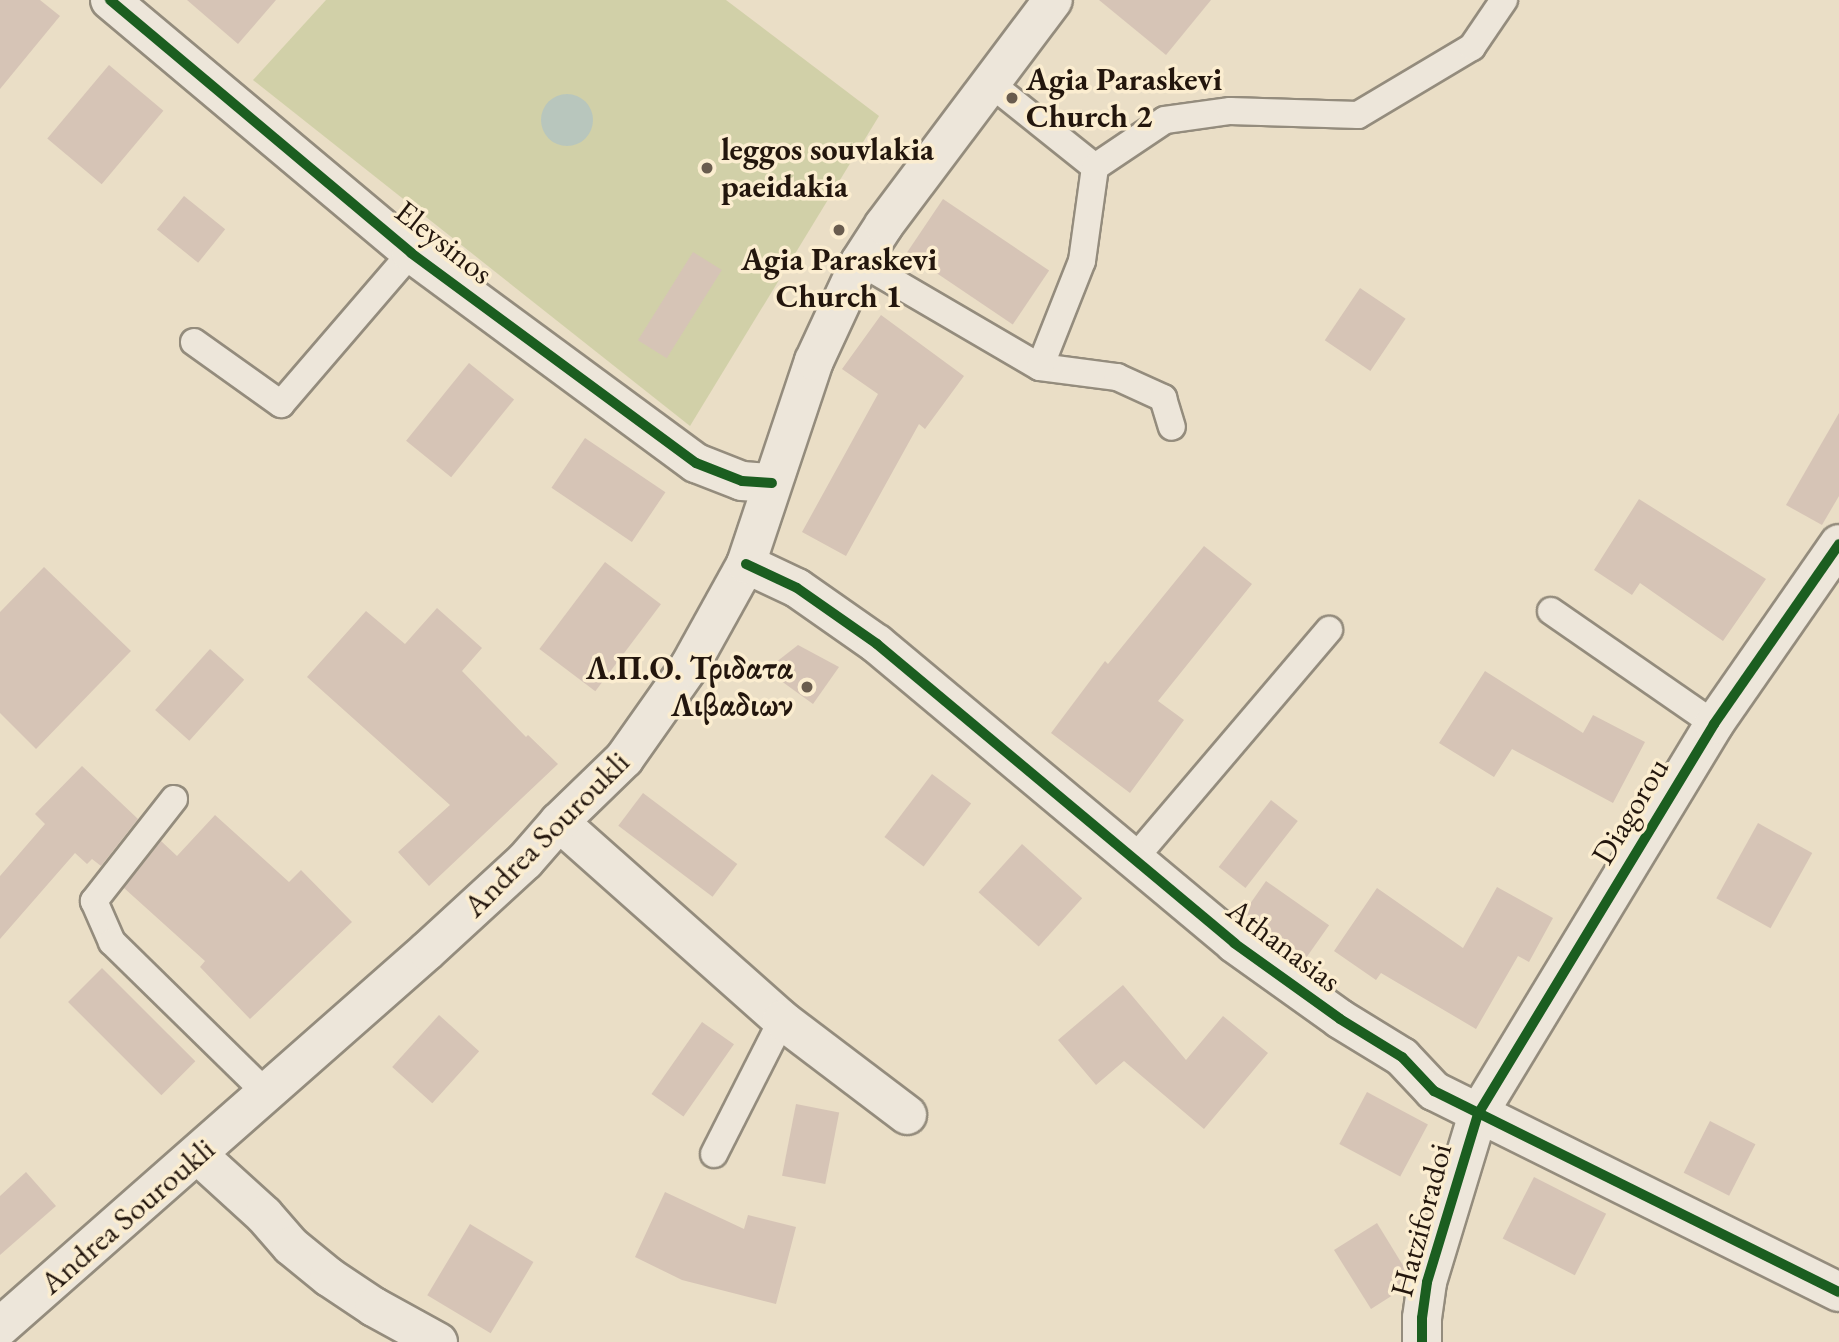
<!DOCTYPE html>
<meta charset="utf-8">
<style>
body{margin:0}
#map{position:relative;width:1839px;height:1342px;overflow:hidden;background:#eadec6;font-family:"EB Garamond",serif}
div>[style]{position:absolute}
.green>*{inset:0;background:#d1d0a8}
.water>*{inset:0;background:#b8c6bd}
.round{border-radius:50%}
.building>*{inset:0;background:#d6c4b6;transform-origin:0 0}
.roads{filter:drop-shadow(2px 0 #948c7d) drop-shadow(-2px 0 #948c7d) drop-shadow(0 2px #948c7d) drop-shadow(0 -2px #948c7d)}
.service>*{height:26px;margin:-13px;padding:0 13px;transform-origin:13px;border-radius:13px;background:#ede6da}
.minor>*{height:38px;margin:-19px;padding:0 19px;transform-origin:19px;border-radius:19px;background:#ede6da}
.tertiary>*{height:38px;margin:-19px;padding:0 19px;transform-origin:19px;border-radius:19px;background:#ede6da}
.secondary>*{height:38px;margin:-19px;padding:0 19px;transform-origin:19px;border-radius:19px;background:#ede6da}
.cycleway>*{height:10px;margin:-5px;padding:0 5px;transform-origin:5px;border-radius:5px;background:#1b5e20}
.dots>*{width:19px;height:19px;translate:-50% -50%;box-sizing:border-box;border:4px solid #fbedd0;border-radius:50%}
span{translate:-50% -50%;white-space:nowrap;text-align:center;line-height:1.15;-webkit-text-stroke:7px #fbedd0;paint-order:stroke}
.poi-label{font-size:32px;color:#23160d;font-weight:700}
.left{translate:0 -50%;text-align:left}
.right{translate:-100% -50%;text-align:right}
.street-label{font-size:32px;color:#23160d}
</style>
<div id="map">
<div class="green">
<i style="clip-path:polygon(326px 0,726px 0,879px 116px,690px 426px,253px 80px)"></i>
</div>
<div class="water">
<i class="round" style="left:541px;top:94px;width:52px;height:52px"></i>
</div>
<div class="building">
<i style="clip-path:polygon(0 0,40px 0,60px 16px,0 89px)"></i>
<i style="clip-path:polygon(187px 0,276px 0,238px 44px)"></i>
<i style="clip-path:polygon(1099px 0,1211px 0,1166px 55px)"></i>
<i style="left:109px;top:65px;width:71px;height:96px;rotate:40deg"></i>
<i style="left:184px;top:196px;width:53px;height:43px;rotate:39deg"></i>
<i style="left:943px;top:199px;width:128px;height:65px;rotate:34deg"></i>
<i style="left:693px;top:252px;width:34px;height:104px;rotate:32deg"></i>
<i style="left:1360px;top:288px;width:55px;height:63px;rotate:34deg"></i>
<i style="clip-path:polygon(881px 315px,964px 376px,925px 429px,919px 424px,846px 556px,802px 532px,878px 394px,842px 369px)"></i>
<i style="left:469px;top:363px;width:58px;height:100px;rotate:39deg"></i>
<i style="clip-path:polygon(1839px 413px,1839px 496px,1822px 525px,1786px 505px)"></i>
<i style="left:585px;top:438px;width:97px;height:60px;rotate:34deg"></i>
<i style="clip-path:polygon(1639px 499px,1766px 579px,1723px 641px,1640px 583px,1632px 595px,1594px 570px)"></i>
<i style="clip-path:polygon(1204px 546px,1252px 584px,1158px 701px,1184px 720px,1130px 793px,1051px 733px,1105px 661px,1108px 664px)"></i>
<i style="left:605px;top:562px;width:70px;height:109px;rotate:37deg"></i>
<i style="clip-path:polygon(44px 567px,131px 651px,36px 749px,0 713px,0 612px)"></i>
<i style="clip-path:polygon(437px 608px,482px 648px,462px 671px,526px 737px,528px 735px,558px 764px,429px 886px,398px 852px,450px 805px,307px 677px,366px 611px,405px 644px)"></i>
<i style="clip-path:polygon(798px 645px,839px 667px,813px 704px,766px 670px)"></i>
<i style="left:210px;top:649px;width:46px;height:82px;rotate:42deg"></i>
<i style="clip-path:polygon(1485px 671px,1583px 733px,1593px 715px,1645px 742px,1613px 803px,1512px 749px,1494px 777px,1439px 743px)"></i>
<i style="clip-path:polygon(82px 766px,138px 819px,101px 866px,92px 859px,87px 864px,75px 853px,0 939px,0 876px,45px 824px,35px 814px)"></i>
<i style="left:932px;top:774px;width:49px;height:79px;rotate:37deg"></i>
<i style="left:643px;top:793px;width:118px;height:41px;rotate:37deg"></i>
<i style="left:1271px;top:800px;width:34px;height:85px;rotate:38deg"></i>
<i style="clip-path:polygon(215px 815px,289px 882px,301px 870px,352px 922px,250px 1019px,200px 967px,205px 961px,124px 888px,161px 841px,177px 856px)"></i>
<i style="left:1758px;top:823px;width:62px;height:86px;rotate:29deg"></i>
<i style="left:1022px;top:844px;width:81px;height:65px;rotate:42deg"></i>
<i style="left:1266px;top:881px;width:77px;height:39px;rotate:35deg"></i>
<i style="clip-path:polygon(1497px 887px,1553px 918px,1529px 962px,1518px 956px,1476px 1029px,1381px 973px,1376px 980px,1334px 951px,1377px 888px,1463px 948px)"></i>
<i style="left:102px;top:968px;width:132px;height:48px;rotate:45deg"></i>
<i style="clip-path:polygon(1123px 985px,1186px 1060px,1223px 1016px,1268px 1053px,1204px 1129px,1124px 1061px,1096px 1085px,1058px 1040px)"></i>
<i style="left:439px;top:1015px;width:54px;height:70px;rotate:42deg"></i>
<i style="left:702px;top:1022px;width:39px;height:88px;rotate:35deg"></i>
<i style="left:1367px;top:1092px;width:69px;height:59px;rotate:28deg"></i>
<i style="left:796px;top:1104px;width:44px;height:73px;rotate:11deg"></i>
<i style="left:1710px;top:1121px;width:51px;height:58px;rotate:27deg"></i>
<i style="clip-path:polygon(26px 1172px,56px 1206px,0 1255px,0 1196px)"></i>
<i style="left:1534px;top:1177px;width:81px;height:69px;rotate:27deg"></i>
<i style="clip-path:polygon(665px 1192px,744px 1229px,748px 1215px,796px 1227px,776px 1304px,682px 1280px,635px 1257px)"></i>
<i style="clip-path:polygon(1377px 1223px,1407px 1272px,1404px 1288px,1371px 1309px,1334px 1250px)"></i>
<i style="left:470px;top:1224px;width:74px;height:83px;rotate:31deg"></i>
</div>
<div class="roads">
<div class="service">
<i style="left:990px;top:83px;width:134px;rotate:38.7deg"></i>
<i style="left:860px;top:262px;width:208px;rotate:30.3deg"></i>
<i style="left:1040px;top:367px;width:78px;rotate:7.4deg"></i>
<i style="left:1117px;top:377px;width:51px;rotate:24.5deg"></i>
<i style="left:1163px;top:398px;width:30px;rotate:73deg"></i>
<i style="left:194px;top:342px;width:107px;rotate:35.5deg"></i>
<i style="left:281px;top:404px;width:199px;rotate:-49.3deg"></i>
<i style="left:1040px;top:367px;width:114px;rotate:-68.4deg"></i>
<i style="left:1082px;top:261px;width:95px;rotate:-82.1deg"></i>
<i style="left:1095px;top:167px;width:84px;rotate:-33.9deg"></i>
<i style="left:1165px;top:120px;width:66px;rotate:-7.9deg"></i>
<i style="left:1230px;top:111px;width:128px;rotate:1.8deg"></i>
<i style="left:1358px;top:115px;width:133px;rotate:-30.8deg"></i>
<i style="left:1472px;top:47px;width:57px;rotate:-55.8deg"></i>
<i style="left:1551px;top:611px;width:198px;rotate:34.7deg"></i>
<i style="left:174px;top:799px;width:130px;rotate:128.1deg"></i>
<i style="left:94px;top:901px;width:45px;rotate:66.3deg"></i>
<i style="left:112px;top:942px;width:217px;rotate:44.4deg"></i>
<i style="left:1134px;top:859px;width:301px;rotate:-49.6deg"></i>
<i style="left:714px;top:1154px;width:150px;rotate:-63.1deg"></i>
</div>
<div class="minor">
<i style="left:110px;top:0;width:393px;rotate:40deg"></i>
<i style="left:411px;top:253px;width:354px;rotate:36.4deg"></i>
<i style="left:696px;top:463px;width:49px;rotate:21.4deg"></i>
<i style="left:742px;top:481px;width:30px;rotate:4deg"></i>
<i style="left:559px;top:822px;width:298px;rotate:41.6deg"></i>
<i style="left:782px;top:1020px;width:157px;rotate:37.2deg"></i>
<i style="left:198px;top:1155px;width:89px;rotate:42.3deg"></i>
<i style="left:264px;top:1215px;width:41px;rotate:48.9deg"></i>
<i style="left:291px;top:1246px;width:49px;rotate:39.2deg"></i>
<i style="left:329px;top:1277px;width:54px;rotate:33.7deg"></i>
<i style="left:374px;top:1307px;width:73px;rotate:28.7deg"></i>
<i style="left:1422px;top:1342px;width:24px;rotate:-90deg"></i>
<i style="left:1422px;top:1318px;width:36px;rotate:-82deg"></i>
<i style="left:1427px;top:1282px;width:176px;rotate:-73.1deg"></i>
<i style="left:1478px;top:1114px;width:456px;rotate:-58.8deg"></i>
<i style="left:1714px;top:724px;width:219px;rotate:-55.2deg"></i>
</div>
<div class="tertiary">
<i style="left:746px;top:564px;width:56px;rotate:25.2deg"></i>
<i style="left:797px;top:588px;width:98px;rotate:35deg"></i>
<i style="left:877px;top:644px;width:466px;rotate:39.9deg"></i>
<i style="left:1234px;top:943px;width:130px;rotate:35.6deg"></i>
<i style="left:1340px;top:1019px;width:73px;rotate:31.5deg"></i>
<i style="left:1402px;top:1057px;width:47px;rotate:46.7deg"></i>
<i style="left:1434px;top:1091px;width:452px;rotate:26.4deg"></i>
</div>
<div class="secondary">
<i style="left:0;top:1327px;width:569px;rotate:-41.37deg"></i>
<i style="left:427px;top:951px;width:133px;rotate:-42.6deg"></i>
<i style="left:525px;top:861px;width:52px;rotate:-48.9deg"></i>
<i style="left:559px;top:822px;width:91px;rotate:-44.1deg"></i>
<i style="left:624px;top:759px;width:113px;rotate:-54.8deg"></i>
<i style="left:689px;top:667px;width:118px;rotate:-61deg"></i>
<i style="left:746px;top:564px;width:214px;rotate:-71.5deg"></i>
<i style="left:814px;top:361px;width:109px;rotate:-65.1deg"></i>
<i style="left:860px;top:262px;width:44px;rotate:-57deg"></i>
<i style="left:884px;top:225px;width:281px;rotate:-53.1deg"></i>
</div>
</div>
<div class="cycleway">
<i style="left:110px;top:0;width:393px;rotate:40deg"></i>
<i style="left:411px;top:253px;width:354px;rotate:36.4deg"></i>
<i style="left:696px;top:463px;width:49px;rotate:21.4deg"></i>
<i style="left:742px;top:481px;width:30px;rotate:4deg"></i>
<i style="left:746px;top:564px;width:56px;rotate:25.2deg"></i>
<i style="left:797px;top:588px;width:98px;rotate:35deg"></i>
<i style="left:877px;top:644px;width:466px;rotate:39.9deg"></i>
<i style="left:1234px;top:943px;width:130px;rotate:35.6deg"></i>
<i style="left:1340px;top:1019px;width:73px;rotate:31.5deg"></i>
<i style="left:1402px;top:1057px;width:47px;rotate:46.7deg"></i>
<i style="left:1434px;top:1091px;width:452px;rotate:26.4deg"></i>
<i style="left:1422px;top:1342px;width:24px;rotate:-90deg"></i>
<i style="left:1422px;top:1318px;width:36px;rotate:-82deg"></i>
<i style="left:1427px;top:1282px;width:176px;rotate:-73.1deg"></i>
<i style="left:1478px;top:1114px;width:456px;rotate:-58.8deg"></i>
<i style="left:1714px;top:724px;width:219px;rotate:-55.2deg"></i>
</div>
<div class="dots">
<i style="left:1012px;top:98px;background:#695c4e"></i>
<i style="left:707px;top:168px;background:#695c4e"></i>
<i style="left:839px;top:230px;background:#695c4e"></i>
<i style="left:807px;top:687px;background:#695c4e"></i>
</div>
<div class="poi-label">
<span class="left" style="left:1026px;top:98px">Agia Paraskevi<br>Church 2</span>
<span class="left" style="left:721px;top:168px">leggos souvlakia<br>paeidakia</span>
<span style="left:839px;top:278px">Agia Paraskevi<br>Church 1</span>
<span class="right" style="left:793px;top:687px">Λ.Π.Ο. Τριδατα<br>Λιβαδιων</span>
</div>
<div class="street-label">
<span style="left:444px;top:242px;rotate:38deg">Eleysinos</span>
<span style="left:1630px;top:811px;rotate:-59deg">Diagorou</span>
<span style="left:546px;top:834px;rotate:-45deg">Andrea Souroukli</span>
<span style="left:1284px;top:945px;rotate:37deg">Athanasias</span>
<span style="left:127px;top:1216px;rotate:-41deg">Andrea Souroukli</span>
<span style="left:1421px;top:1220px;rotate:-75deg">Hatziforadoi</span>
</div>
</div>
